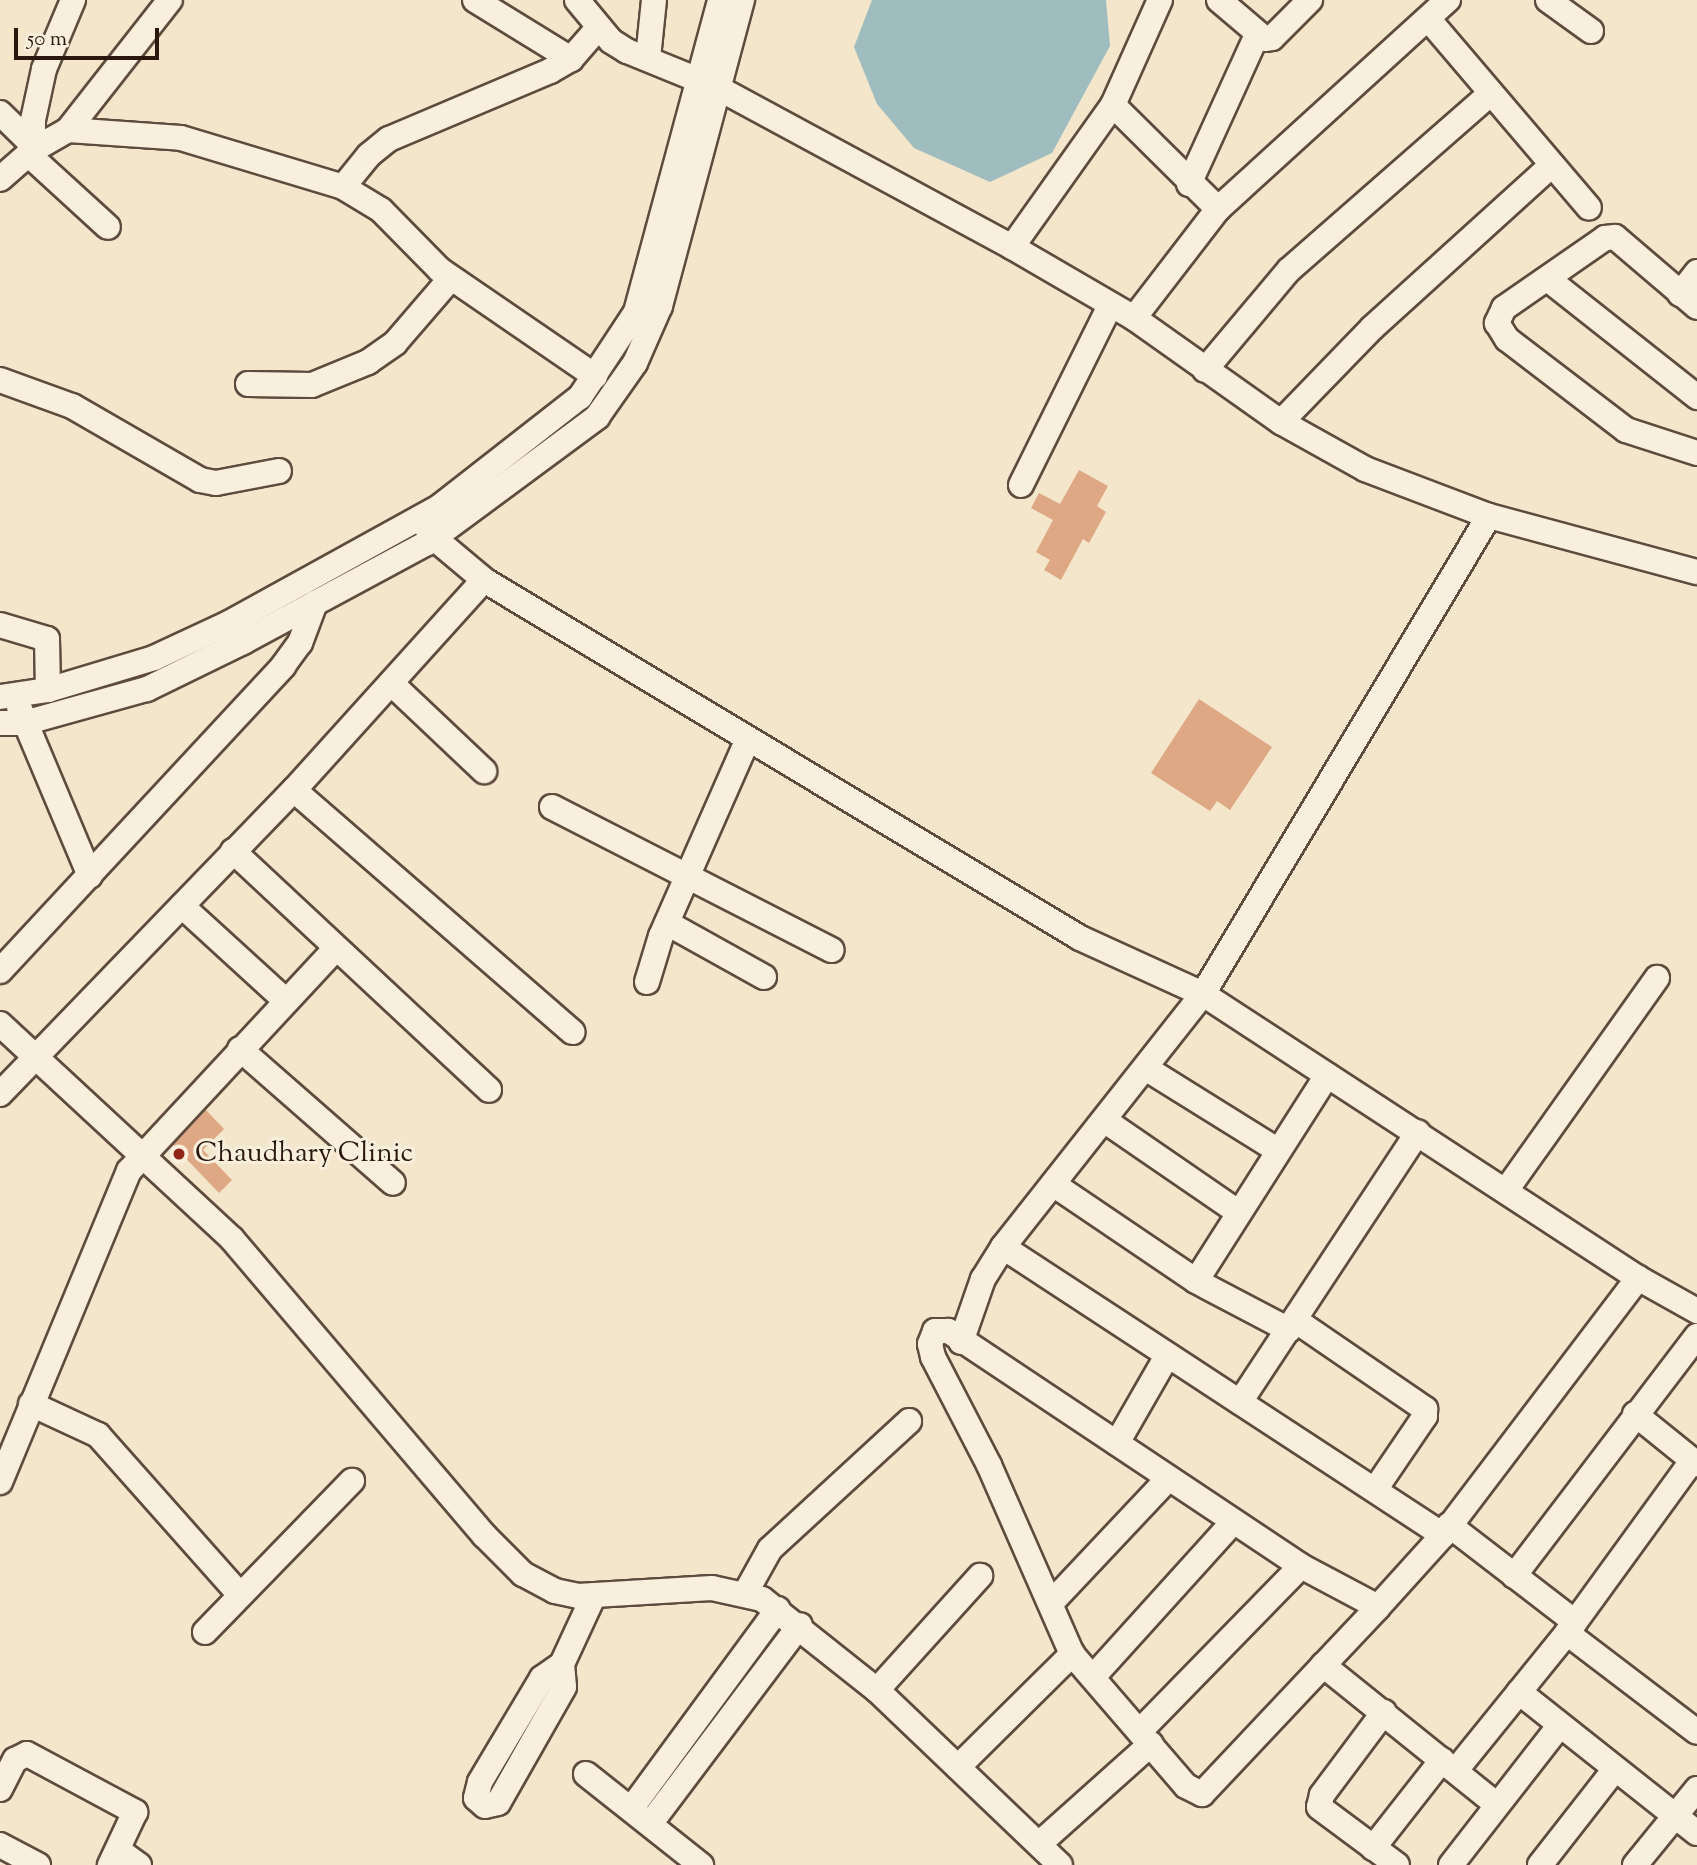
<!DOCTYPE html>
<style>
body{margin:0}
#map{position:relative;width:1697px;height:1865px;overflow:hidden;background:#f4e6ca;font-family:"Sorts Mill Goudy",serif}
div>[style]{position:absolute}
.water>*{inset:0;background:#9fbdbf}
.building>*{inset:0;background:#dfa885}
.roads{filter:drop-shadow(2px 0 #5e4b3e) drop-shadow(-2px 0 #5e4b3e) drop-shadow(0 2px #5e4b3e) drop-shadow(0 -2px #5e4b3e)}
.minor>*{height:24px;margin:-12px;padding:0 12px;transform-origin:12px;border-radius:12px;background:#f8efdd}
.dots>*{width:19px;height:19px;translate:-50% -50%;box-sizing:border-box;border:4px solid #f8efdd;border-radius:50%}
span{translate:-50% -50%;white-space:nowrap;text-align:center;line-height:1.15;-webkit-text-stroke:6px #f8efdd;paint-order:stroke}
.poi-label{font-size:28px;color:#2c170f}
.left{translate:0 -50%;text-align:left}
.scale{position:absolute;left:14px;top:28px;width:145px;height:32px;box-sizing:border-box;border:4px solid #2c170f;border-top:0;padding-left:9px;font-size:21px;line-height:24px;white-space:nowrap;color:#2c170f;-webkit-text-stroke:5px #f8efdd;paint-order:stroke}
</style>
<div id="map">
<div class="water">
<i style="clip-path:polygon(872px 0,1106px 0,1110px 46px,1052px 153px,990px 182px,914px 148px,877px 104px,854px 47px)"></i>
</div>
<div class="building">
<i style="clip-path:polygon(1079px 470px,1108px 486px,1097px 506px,1106px 512px,1089px 543px,1083px 539px,1061px 580px,1044px 570px,1050px 560px,1036px 552px,1053px 520px,1031px 508px,1039px 493px,1060px 504px)"></i>
<i style="clip-path:polygon(1199px 699px,1272px 747px,1230px 810px,1217px 801px,1210px 811px,1151px 773px)"></i>
<i style="clip-path:polygon(206px 1110px,224px 1129px,203px 1150px,232px 1180px,219px 1193px,173px 1145px)"></i>
</div>
<div class="roads">
<div class="minor">
<i style="left:475px;top:0;width:113px;rotate:31.6deg"></i>
<i style="left:577px;top:0;width:53px;rotate:50.3deg"></i>
<i style="left:611px;top:41px;width:19px;rotate:32deg"></i>
<i style="left:627px;top:51px;width:98px;rotate:22.1deg"></i>
<i style="left:718px;top:88px;width:334px;rotate:28.4deg"></i>
<i style="left:1012px;top:247px;width:141px;rotate:30.2deg"></i>
<i style="left:1134px;top:318px;width:180px;rotate:35.3deg"></i>
<i style="left:1281px;top:422px;width:96px;rotate:29.2deg"></i>
<i style="left:1365px;top:469px;width:133px;rotate:20.8deg"></i>
<i style="left:1489px;top:516px;width:215px;rotate:15.1deg"></i>
<i style="left:1219px;top:0;width:60px;rotate:40.3deg"></i>
<i style="left:1265px;top:39px;width:7px;rotate:-8deg"></i>
<i style="left:1272px;top:38px;width:54px;rotate:-45deg"></i>
<i style="left:1548px;top:0;width:53px;rotate:35.8deg"></i>
<i style="left:1430px;top:21px;width:245px;rotate:49.6deg"></i>
<i style="left:648px;top:58px;width:58px;rotate:-84.1deg"></i>
<i style="left:1113px;top:105px;width:148px;rotate:44.7deg"></i>
<i style="left:0;top:113px;width:46px;rotate:44.1deg"></i>
<i style="left:68px;top:130px;width:113px;rotate:4deg"></i>
<i style="left:181px;top:138px;width:169px;rotate:16.8deg"></i>
<i style="left:343px;top:187px;width:44px;rotate:31.2deg"></i>
<i style="left:381px;top:210px;width:84px;rotate:45.5deg"></i>
<i style="left:440px;top:270px;width:188px;rotate:34.4deg"></i>
<i style="left:33px;top:150px;width:30px;rotate:-90deg"></i>
<i style="left:33px;top:120px;width:52px;rotate:-77.8deg"></i>
<i style="left:44px;top:69px;width:75px;rotate:-67.2deg"></i>
<i style="left:28px;top:154px;width:108px;rotate:42.4deg"></i>
<i style="left:0;top:179px;width:44px;rotate:-41.3deg"></i>
<i style="left:33px;top:150px;width:40px;rotate:-29.7deg"></i>
<i style="left:68px;top:130px;width:165px;rotate:-51.9deg"></i>
<i style="left:1189px;top:184px;width:164px;rotate:-65.5deg"></i>
<i style="left:343px;top:187px;width:41px;rotate:-50.9deg"></i>
<i style="left:369px;top:155px;width:26px;rotate:-39deg"></i>
<i style="left:389px;top:139px;width:175px;rotate:-22.9deg"></i>
<i style="left:550px;top:71px;width:24px;rotate:-30deg"></i>
<i style="left:571px;top:59px;width:41px;rotate:-48.9deg"></i>
<i style="left:1012px;top:247px;width:174px;rotate:-54.6deg"></i>
<i style="left:1113px;top:105px;width:115px;rotate:-65.9deg"></i>
<i style="left:1549px;top:280px;width:189px;rotate:38.3deg"></i>
<i style="left:1680px;top:294px;width:28px;rotate:-52deg"></i>
<i style="left:1697px;top:307px;width:108px;rotate:-139.5deg"></i>
<i style="left:1615px;top:237px;width:10px;rotate:174deg"></i>
<i style="left:1605px;top:238px;width:123px;rotate:145.3deg"></i>
<i style="left:1504px;top:308px;width:17px;rotate:115deg"></i>
<i style="left:1497px;top:323px;width:19px;rotate:58deg"></i>
<i style="left:1507px;top:339px;width:150px;rotate:37.4deg"></i>
<i style="left:1626px;top:430px;width:75px;rotate:17.9deg"></i>
<i style="left:1134px;top:318px;width:138px;rotate:-52.4deg"></i>
<i style="left:1218px;top:209px;width:311px;rotate:-42.3deg"></i>
<i style="left:1205px;top:370px;width:131px;rotate:-50deg"></i>
<i style="left:1289px;top:270px;width:266px;rotate:-41.2deg"></i>
<i style="left:0;top:380px;width:77px;rotate:19.9deg"></i>
<i style="left:72px;top:406px;width:148px;rotate:30deg"></i>
<i style="left:200px;top:480px;width:16px;rotate:11deg"></i>
<i style="left:216px;top:483px;width:64px;rotate:-10.8deg"></i>
<i style="left:248px;top:384px;width:64px;rotate:0.9deg"></i>
<i style="left:312px;top:385px;width:61px;rotate:-22.3deg"></i>
<i style="left:368px;top:362px;width:33px;rotate:-35deg"></i>
<i style="left:395px;top:343px;width:86px;rotate:-49.3deg"></i>
<i style="left:1281px;top:422px;width:131px;rotate:-45.9deg"></i>
<i style="left:1372px;top:328px;width:243px;rotate:-42.2deg"></i>
<i style="left:1021px;top:485px;width:200px;rotate:-63.6deg"></i>
<i style="left:420px;top:518px;width:24px;rotate:55deg"></i>
<i style="left:434px;top:538px;width:65px;rotate:40deg"></i>
<i style="left:484px;top:580px;width:695px;rotate:30.99deg"></i>
<i style="left:1080px;top:938px;width:135px;rotate:24.5deg"></i>
<i style="left:1203px;top:994px;width:520px;rotate:33.14deg"></i>
<i style="left:1638px;top:1278px;width:68px;rotate:29.2deg"></i>
<i style="left:0;top:625px;width:49px;rotate:16.6deg"></i>
<i style="left:47px;top:639px;width:51px;rotate:88.9deg"></i>
<i style="left:392px;top:684px;width:127px;rotate:43.4deg"></i>
<i style="left:0;top:697px;width:49px;rotate:-8.3deg"></i>
<i style="left:48px;top:690px;width:111px;rotate:-16.8deg"></i>
<i style="left:154px;top:658px;width:83px;rotate:-25deg"></i>
<i style="left:229px;top:623px;width:240px;rotate:-28.9deg"></i>
<i style="left:439px;top:507px;width:179px;rotate:-38deg"></i>
<i style="left:580px;top:397px;width:102px;rotate:-56.6deg"></i>
<i style="left:636px;top:312px;width:323px;rotate:-74.9deg"></i>
<i style="left:19px;top:707px;width:183px;rotate:67.2deg"></i>
<i style="left:0;top:723px;width:24px"></i>
<i style="left:24px;top:723px;width:128px;rotate:-15.5deg"></i>
<i style="left:147px;top:689px;width:107px;rotate:-26.1deg"></i>
<i style="left:243px;top:642px;width:209px;rotate:-28.3deg"></i>
<i style="left:427px;top:543px;width:212px;rotate:-36.5deg"></i>
<i style="left:597px;top:417px;width:66px;rotate:-54.9deg"></i>
<i style="left:635px;top:363px;width:62px;rotate:-66.3deg"></i>
<i style="left:660px;top:306px;width:317px;rotate:-75deg"></i>
<i style="left:294px;top:790px;width:369px;rotate:41deg"></i>
<i style="left:552px;top:807px;width:314px;rotate:27.1deg"></i>
<i style="left:233px;top:851px;width:350px;rotate:43deg"></i>
<i style="left:182px;top:906px;width:141px;rotate:42.4deg"></i>
<i style="left:667px;top:923px;width:111px;rotate:29.1deg"></i>
<i style="left:0;top:971px;width:416px;rotate:-47.1deg"></i>
<i style="left:283px;top:666px;width:29px;rotate:-54deg"></i>
<i style="left:300px;top:643px;width:43px;rotate:-69.4deg"></i>
<i style="left:647px;top:982px;width:48px;rotate:-73.1deg"></i>
<i style="left:661px;top:936px;width:213px;rotate:-66.2deg"></i>
<i style="left:0;top:1024px;width:316px;rotate:42.8deg"></i>
<i style="left:232px;top:1239px;width:389px;rotate:49.6deg"></i>
<i style="left:484px;top:1535px;width:55px;rotate:45deg"></i>
<i style="left:523px;top:1574px;width:36px;rotate:28deg"></i>
<i style="left:555px;top:1591px;width:24px;rotate:12deg"></i>
<i style="left:578px;top:1596px;width:134px;rotate:-3.4deg"></i>
<i style="left:712px;top:1588px;width:51px;rotate:12.4deg"></i>
<i style="left:762px;top:1599px;width:147px;rotate:38.4deg"></i>
<i style="left:877px;top:1690px;width:253px;rotate:43.7deg"></i>
<i style="left:240px;top:1049px;width:203px;rotate:41.2deg"></i>
<i style="left:1147px;top:1069px;width:153px;rotate:31.9deg"></i>
<i style="left:0;top:1094px;width:423px;rotate:-46deg"></i>
<i style="left:294px;top:790px;width:283px;rotate:-47.9deg"></i>
<i style="left:1104px;top:1120px;width:163px;rotate:34.5deg"></i>
<i style="left:1053px;top:1184px;width:173px;rotate:34.1deg"></i>
<i style="left:1196px;top:1281px;width:105px;rotate:27.8deg"></i>
<i style="left:1507px;top:1189px;width:259px;rotate:-54.6deg"></i>
<i style="left:1003px;top:1247px;width:526px;rotate:33.21deg"></i>
<i style="left:1196px;top:1281px;width:244px;rotate:-57.5deg"></i>
<i style="left:1295px;top:1320px;width:158px;rotate:34.4deg"></i>
<i style="left:1425px;top:1409px;width:7px;rotate:90deg"></i>
<i style="left:1425px;top:1416px;width:87px;rotate:124.2deg"></i>
<i style="left:961px;top:1342px;width:67px;rotate:-70.8deg"></i>
<i style="left:983px;top:1279px;width:38px;rotate:-58deg"></i>
<i style="left:1003px;top:1247px;width:323px;rotate:-51.7deg"></i>
<i style="left:1203px;top:994px;width:557px;rotate:-59.11deg"></i>
<i style="left:1240px;top:1402px;width:323px;rotate:-56.6deg"></i>
<i style="left:31px;top:1404px;width:74px;rotate:24.8deg"></i>
<i style="left:98px;top:1435px;width:214px;rotate:48.4deg"></i>
<i style="left:1635px;top:1414px;width:80px;rotate:38.9deg"></i>
<i style="left:1117px;top:1443px;width:100px;rotate:-60.1deg"></i>
<i style="left:0;top:1482px;width:337px;rotate:-67.5deg"></i>
<i style="left:129px;top:1171px;width:303px;rotate:-47.1deg"></i>
<i style="left:1449px;top:1525px;width:159px;rotate:37.6deg"></i>
<i style="left:1514px;top:1576px;width:302px;rotate:-52.7deg"></i>
<i style="left:746px;top:1592px;width:49px;rotate:-60.8deg"></i>
<i style="left:770px;top:1549px;width:189px;rotate:-42.6deg"></i>
<i style="left:1052px;top:1602px;width:169px;rotate:-46.7deg"></i>
<i style="left:1378px;top:1607px;width:87px;rotate:-152deg"></i>
<i style="left:1301px;top:1566px;width:424px;rotate:-146.3deg"></i>
<i style="left:948px;top:1331px;width:13px;rotate:180deg"></i>
<i style="left:935px;top:1331px;width:14px;rotate:111deg"></i>
<i style="left:930px;top:1344px;width:13px;rotate:77deg"></i>
<i style="left:933px;top:1357px;width:122px;rotate:62.6deg"></i>
<i style="left:989px;top:1465px;width:206px;rotate:66.3deg"></i>
<i style="left:1072px;top:1654px;width:174px;rotate:49.2deg"></i>
<i style="left:1186px;top:1786px;width:18px;rotate:27deg"></i>
<i style="left:1202px;top:1794px;width:257px;rotate:-46.7deg"></i>
<i style="left:1378px;top:1607px;width:97px;rotate:-47.9deg"></i>
<i style="left:1443px;top:1535px;width:323px;rotate:-52.8deg"></i>
<i style="left:205px;top:1632px;width:211px;rotate:-45.8deg"></i>
<i style="left:1567px;top:1633px;width:163px;rotate:37.3deg"></i>
<i style="left:562px;top:1664px;width:23px;rotate:85deg"></i>
<i style="left:564px;top:1687px;width:133px;rotate:119.6deg"></i>
<i style="left:498px;top:1803px;width:13px;rotate:167deg"></i>
<i style="left:485px;top:1806px;width:12px;rotate:-138deg"></i>
<i style="left:476px;top:1798px;width:16px;rotate:-76deg"></i>
<i style="left:480px;top:1782px;width:121px;rotate:-59.2deg"></i>
<i style="left:542px;top:1678px;width:24px;rotate:-35deg"></i>
<i style="left:562px;top:1664px;width:76px;rotate:-65.1deg"></i>
<i style="left:1323px;top:1665px;width:223px;rotate:38.8deg"></i>
<i style="left:1093px;top:1677px;width:209px;rotate:-47.9deg"></i>
<i style="left:877px;top:1690px;width:154px;rotate:-47.9deg"></i>
<i style="left:1519px;top:1692px;width:227px;rotate:38.4deg"></i>
<i style="left:1384px;top:1712px;width:104px;rotate:126.8deg"></i>
<i style="left:1322px;top:1795px;width:12px;rotate:104deg"></i>
<i style="left:1319px;top:1807px;width:97px;rotate:36.6deg"></i>
<i style="left:1141px;top:1730px;width:229px;rotate:-45.7deg"></i>
<i style="left:958px;top:1767px;width:161px;rotate:-44.7deg"></i>
<i style="left:1456px;top:1770px;width:176px;rotate:-51deg"></i>
<i style="left:1567px;top:1633px;width:213px;rotate:-54deg"></i>
<i style="left:586px;top:1774px;width:147px;rotate:38.4deg"></i>
<i style="left:0;top:1789px;width:33px;rotate:-63deg"></i>
<i style="left:15px;top:1760px;width:13px;rotate:-27deg"></i>
<i style="left:27px;top:1754px;width:123px;rotate:28.2deg"></i>
<i style="left:135px;top:1812px;width:59px;rotate:115.3deg"></i>
<i style="left:631px;top:1809px;width:248px;rotate:-53.7deg"></i>
<i style="left:650px;top:1824px;width:249px;rotate:-53deg"></i>
<i style="left:1039px;top:1844px;width:150px;rotate:-41.8deg"></i>
<i style="left:0;top:1845px;width:43px;rotate:27.8deg"></i>
<i style="left:1373px;top:1848px;width:112px;rotate:-51.9deg"></i>
<i style="left:118px;top:1850px;width:26px;rotate:36deg"></i>
<i style="left:1451px;top:1865px;width:177px;rotate:-52.1deg"></i>
<i style="left:1540px;top:1865px;width:122px;rotate:-52deg"></i>
<i style="left:1635px;top:1865px;width:98px;rotate:-50.8deg"></i>
</div>
</div>
<div class="dots">
<i style="left:179px;top:1154px;background:#8f2418"></i>
</div>
<div class="poi-label">
<span class="left" style="left:195px;top:1154px">Chaudhary Clinic</span>
</div>
<div class="scale">50 m</div>
</div>
